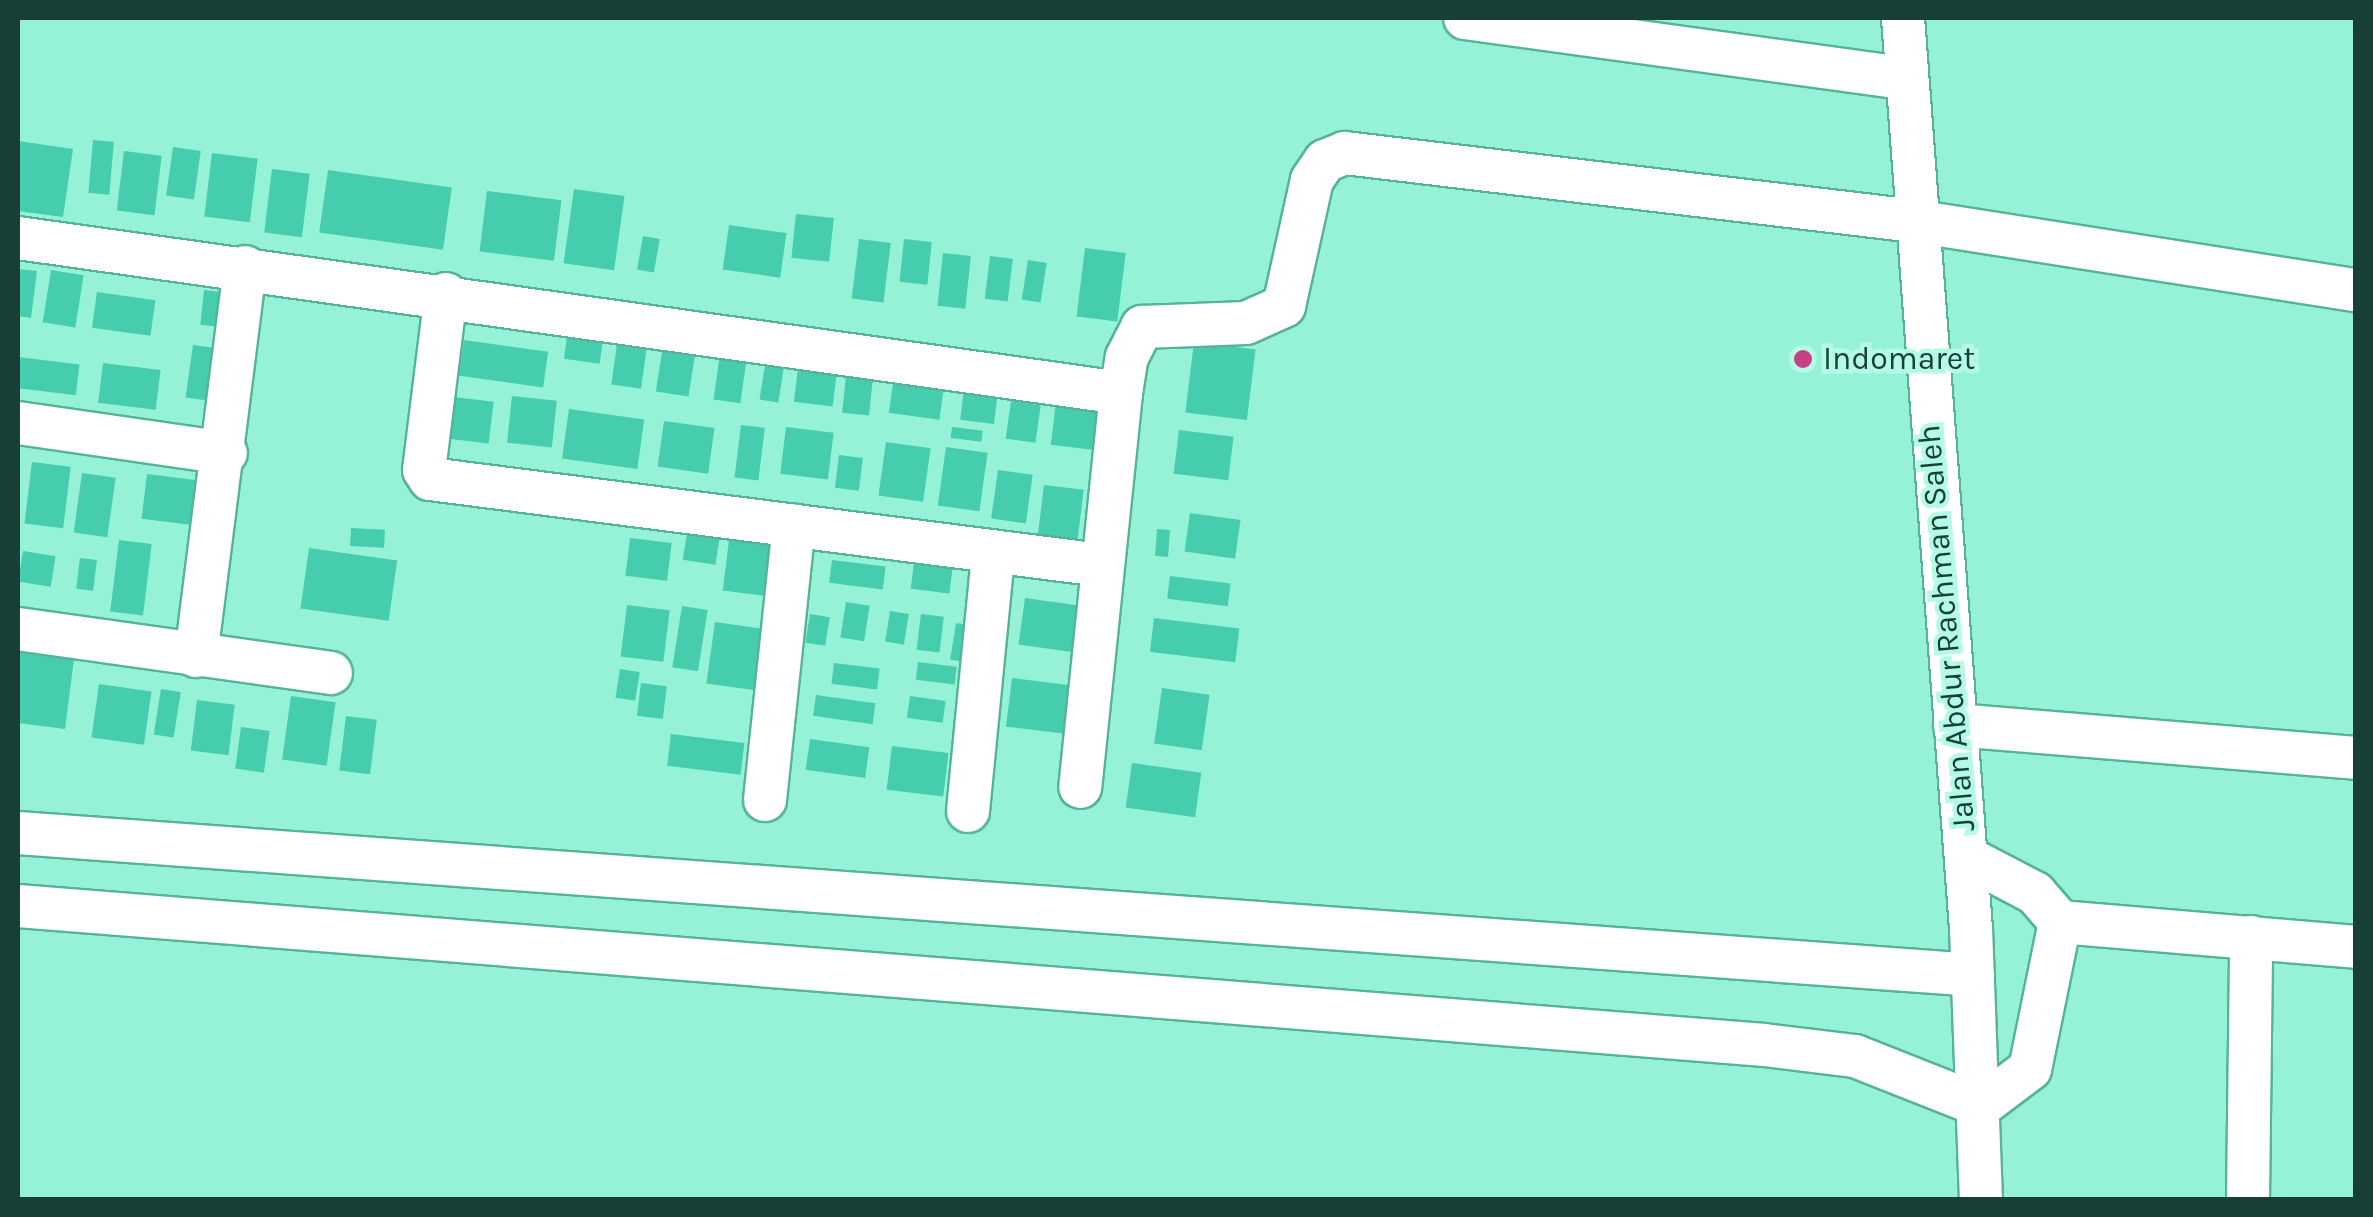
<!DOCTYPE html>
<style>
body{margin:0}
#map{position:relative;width:2373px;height:1217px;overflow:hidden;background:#95f2d7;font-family:Karla,sans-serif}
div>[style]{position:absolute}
.building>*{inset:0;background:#46cdad;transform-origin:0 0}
.roads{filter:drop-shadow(2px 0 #56b39a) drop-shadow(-2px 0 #56b39a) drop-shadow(0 2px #56b39a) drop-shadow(0 -2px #56b39a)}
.minor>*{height:42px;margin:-21px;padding:0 21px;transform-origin:21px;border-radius:21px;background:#fff}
.dots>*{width:28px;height:28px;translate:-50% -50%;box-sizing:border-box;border:5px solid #b3fbe5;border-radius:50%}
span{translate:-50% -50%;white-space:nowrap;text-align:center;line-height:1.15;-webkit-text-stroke:9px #b3fbe5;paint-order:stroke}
.poi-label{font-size:32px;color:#183f35}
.left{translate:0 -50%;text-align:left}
.street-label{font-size:32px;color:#183f35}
.frame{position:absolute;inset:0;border:20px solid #183f35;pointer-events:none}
</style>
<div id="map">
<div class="building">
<i style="left:93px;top:140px;width:21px;height:53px;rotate:5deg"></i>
<i style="clip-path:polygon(18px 141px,73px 149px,63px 217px,18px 211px)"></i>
<i style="left:173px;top:147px;width:28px;height:49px;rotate:8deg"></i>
<i style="left:124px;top:151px;width:38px;height:60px;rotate:7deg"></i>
<i style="left:212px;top:153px;width:46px;height:64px;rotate:7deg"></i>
<i style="left:272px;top:169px;width:38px;height:64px;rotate:7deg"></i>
<i style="left:328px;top:170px;width:125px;height:63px;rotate:8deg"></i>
<i style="left:574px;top:189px;width:51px;height:75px;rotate:8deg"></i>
<i style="left:487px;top:191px;width:75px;height:61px;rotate:7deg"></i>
<i style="left:796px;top:214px;width:38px;height:44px;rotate:6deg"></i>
<i style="left:729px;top:225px;width:58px;height:45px;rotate:8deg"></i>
<i style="left:643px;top:236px;width:17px;height:34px;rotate:10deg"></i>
<i style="left:859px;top:239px;width:32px;height:60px;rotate:7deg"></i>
<i style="left:904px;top:239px;width:28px;height:43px;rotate:6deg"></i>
<i style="left:1085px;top:248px;width:41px;height:69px;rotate:7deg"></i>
<i style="left:943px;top:253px;width:28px;height:53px;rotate:6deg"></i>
<i style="left:990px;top:256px;width:23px;height:43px;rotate:7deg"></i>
<i style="left:1028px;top:260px;width:19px;height:40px;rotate:9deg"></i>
<i style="clip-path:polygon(18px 269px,37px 271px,31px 318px,18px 316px)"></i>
<i style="left:51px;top:270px;width:33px;height:53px;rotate:9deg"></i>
<i style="left:204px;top:290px;width:29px;height:35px;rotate:6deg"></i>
<i style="left:97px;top:292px;width:59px;height:36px;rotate:8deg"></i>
<i style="left:568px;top:330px;width:36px;height:29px;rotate:8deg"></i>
<i style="left:618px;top:337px;width:30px;height:48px;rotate:8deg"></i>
<i style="left:464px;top:340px;width:85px;height:36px;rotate:8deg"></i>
<i style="left:1194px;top:342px;width:62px;height:71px;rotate:7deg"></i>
<i style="left:193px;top:345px;width:35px;height:53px;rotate:8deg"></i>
<i style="left:663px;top:346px;width:33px;height:46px;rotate:9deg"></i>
<i style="left:720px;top:354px;width:27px;height:46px;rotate:8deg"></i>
<i style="left:18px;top:357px;width:62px;height:31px;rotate:7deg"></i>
<i style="left:799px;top:360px;width:39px;height:42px;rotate:7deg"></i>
<i style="left:103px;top:363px;width:58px;height:40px;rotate:7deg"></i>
<i style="left:765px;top:365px;width:19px;height:35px;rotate:9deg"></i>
<i style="left:846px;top:376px;width:27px;height:37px;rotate:6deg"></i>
<i style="left:894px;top:376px;width:51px;height:37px;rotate:8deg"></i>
<i style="left:964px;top:389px;width:34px;height:31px;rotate:7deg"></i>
<i style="left:512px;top:396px;width:45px;height:47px;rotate:6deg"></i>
<i style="left:454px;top:397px;width:40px;height:42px;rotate:7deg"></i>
<i style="left:1011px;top:401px;width:30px;height:38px;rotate:8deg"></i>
<i style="left:1056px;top:402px;width:48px;height:43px;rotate:7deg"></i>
<i style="left:569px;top:409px;width:76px;height:50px;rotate:8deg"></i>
<i style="left:664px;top:421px;width:51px;height:46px;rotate:8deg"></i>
<i style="left:741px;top:425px;width:24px;height:53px;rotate:7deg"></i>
<i style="left:786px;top:427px;width:48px;height:47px;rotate:7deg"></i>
<i style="left:952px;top:427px;width:31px;height:11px;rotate:7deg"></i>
<i style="left:1179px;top:430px;width:55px;height:44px;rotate:7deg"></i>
<i style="left:886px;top:442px;width:45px;height:54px;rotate:8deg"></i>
<i style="left:946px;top:447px;width:42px;height:59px;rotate:8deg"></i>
<i style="left:839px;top:455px;width:24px;height:33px;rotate:7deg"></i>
<i style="left:32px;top:462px;width:39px;height:62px;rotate:7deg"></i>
<i style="left:998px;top:470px;width:35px;height:49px;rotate:8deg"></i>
<i style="left:82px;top:473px;width:34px;height:60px;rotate:8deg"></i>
<i style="left:147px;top:474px;width:51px;height:45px;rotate:7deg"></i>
<i style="left:1044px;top:485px;width:40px;height:50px;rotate:7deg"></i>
<i style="left:1190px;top:513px;width:51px;height:39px;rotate:8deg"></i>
<i style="left:351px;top:528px;width:34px;height:18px;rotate:3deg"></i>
<i style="left:1157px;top:529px;width:13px;height:27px;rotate:4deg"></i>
<i style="left:687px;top:533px;width:33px;height:27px;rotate:9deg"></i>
<i style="left:630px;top:538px;width:42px;height:38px;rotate:7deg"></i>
<i style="left:119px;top:540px;width:33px;height:72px;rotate:7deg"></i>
<i style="left:729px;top:540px;width:55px;height:51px;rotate:7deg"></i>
<i style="left:309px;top:548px;width:89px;height:61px;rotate:8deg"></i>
<i style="left:23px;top:551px;width:33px;height:31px;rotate:9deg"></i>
<i style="left:80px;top:558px;width:17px;height:31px;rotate:7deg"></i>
<i style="left:832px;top:560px;width:54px;height:23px;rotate:7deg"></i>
<i style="left:914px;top:562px;width:39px;height:27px;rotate:7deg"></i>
<i style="left:1170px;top:576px;width:61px;height:23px;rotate:7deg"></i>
<i style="left:1025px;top:598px;width:61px;height:47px;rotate:8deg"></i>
<i style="left:846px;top:602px;width:24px;height:36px;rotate:9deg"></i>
<i style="left:627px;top:605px;width:43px;height:52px;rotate:7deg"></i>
<i style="left:682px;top:606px;width:26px;height:62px;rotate:9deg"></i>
<i style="left:890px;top:611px;width:19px;height:31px;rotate:9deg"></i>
<i style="left:810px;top:614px;width:20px;height:29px;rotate:9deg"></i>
<i style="left:921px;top:614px;width:23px;height:36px;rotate:7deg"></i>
<i style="left:1154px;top:618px;width:86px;height:34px;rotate:7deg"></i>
<i style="left:715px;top:622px;width:68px;height:62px;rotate:8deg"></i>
<i style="left:956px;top:623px;width:20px;height:37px;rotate:9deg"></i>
<i style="clip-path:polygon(18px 652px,74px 659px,65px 729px,18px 723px)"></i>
<i style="left:918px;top:662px;width:39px;height:18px;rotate:7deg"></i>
<i style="left:834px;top:663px;width:46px;height:21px;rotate:7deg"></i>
<i style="left:620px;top:669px;width:20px;height:29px;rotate:9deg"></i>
<i style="left:1012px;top:678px;width:63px;height:49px;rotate:7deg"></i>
<i style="left:641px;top:683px;width:26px;height:33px;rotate:7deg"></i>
<i style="left:99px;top:684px;width:53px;height:54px;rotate:8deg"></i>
<i style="left:1162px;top:688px;width:48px;height:56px;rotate:8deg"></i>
<i style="left:161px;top:689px;width:20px;height:46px;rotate:9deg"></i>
<i style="left:816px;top:695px;width:60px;height:21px;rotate:8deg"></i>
<i style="left:291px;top:696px;width:45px;height:64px;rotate:8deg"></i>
<i style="left:910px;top:696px;width:36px;height:22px;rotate:8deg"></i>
<i style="left:197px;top:700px;width:38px;height:51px;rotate:7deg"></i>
<i style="left:346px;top:716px;width:31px;height:55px;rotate:7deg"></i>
<i style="left:241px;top:727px;width:29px;height:42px;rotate:8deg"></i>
<i style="left:671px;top:734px;width:74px;height:32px;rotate:7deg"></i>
<i style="left:810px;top:739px;width:60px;height:31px;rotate:8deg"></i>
<i style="left:892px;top:746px;width:57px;height:44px;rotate:7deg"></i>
<i style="left:1132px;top:763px;width:70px;height:45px;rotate:8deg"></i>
</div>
<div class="roads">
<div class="minor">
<i style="left:1465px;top:18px;width:443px;rotate:7.8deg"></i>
<i style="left:1903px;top:18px;width:913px;rotate:85.73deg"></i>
<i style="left:1971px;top:928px;width:272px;rotate:87.9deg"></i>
<i style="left:18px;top:238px;width:1114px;rotate:8deg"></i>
<i style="left:1121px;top:393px;width:396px;rotate:95.9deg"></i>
<i style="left:446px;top:294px;width:177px;rotate:97.1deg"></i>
<i style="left:424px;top:470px;width:11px;rotate:56deg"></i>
<i style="left:430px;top:479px;width:675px;rotate:7.31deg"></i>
<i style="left:1121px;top:393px;width:36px;rotate:-81deg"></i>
<i style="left:1127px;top:357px;width:34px;rotate:-63deg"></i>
<i style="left:1142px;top:327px;width:104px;rotate:-2.2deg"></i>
<i style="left:1246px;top:323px;width:42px;rotate:-24.1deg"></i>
<i style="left:1284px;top:306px;width:129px;rotate:-77.5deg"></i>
<i style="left:1312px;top:180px;width:23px;rotate:-56deg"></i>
<i style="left:1325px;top:161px;width:22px;rotate:-22deg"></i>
<i style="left:1345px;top:153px;width:573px;rotate:6.81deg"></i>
<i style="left:1914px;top:221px;width:447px;rotate:8.9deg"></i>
<i style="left:18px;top:423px;width:210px;rotate:8.2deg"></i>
<i style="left:18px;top:629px;width:316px;rotate:8deg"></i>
<i style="left:196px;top:656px;width:392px;rotate:-82.8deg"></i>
<i style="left:1955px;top:725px;width:402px;rotate:4.7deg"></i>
<i style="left:765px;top:800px;width:276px;rotate:-84deg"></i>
<i style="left:968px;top:811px;width:256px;rotate:-84.4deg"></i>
<i style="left:18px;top:833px;width:1960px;rotate:4.15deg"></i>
<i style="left:1966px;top:857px;width:78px;rotate:27.6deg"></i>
<i style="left:2035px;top:893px;width:38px;rotate:49deg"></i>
<i style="left:2060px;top:922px;width:150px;rotate:101.5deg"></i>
<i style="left:2030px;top:1069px;width:61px;rotate:142.9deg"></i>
<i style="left:18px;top:906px;width:1752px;rotate:4.55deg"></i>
<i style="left:1764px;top:1045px;width:92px;rotate:6.9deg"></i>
<i style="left:1855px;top:1056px;width:136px;rotate:21.6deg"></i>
<i style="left:2060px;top:922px;width:297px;rotate:4.8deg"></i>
<i style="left:2248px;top:1200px;width:263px;rotate:-89.3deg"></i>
</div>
</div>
<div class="dots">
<i style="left:1803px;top:359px;background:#c64083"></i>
</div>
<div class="poi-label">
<span class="left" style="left:1823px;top:359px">Indomaret</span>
</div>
<div class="street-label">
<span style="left:1947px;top:628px;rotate:-95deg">Jalan Abdur Rachman Saleh</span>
</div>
<div class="frame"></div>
</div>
